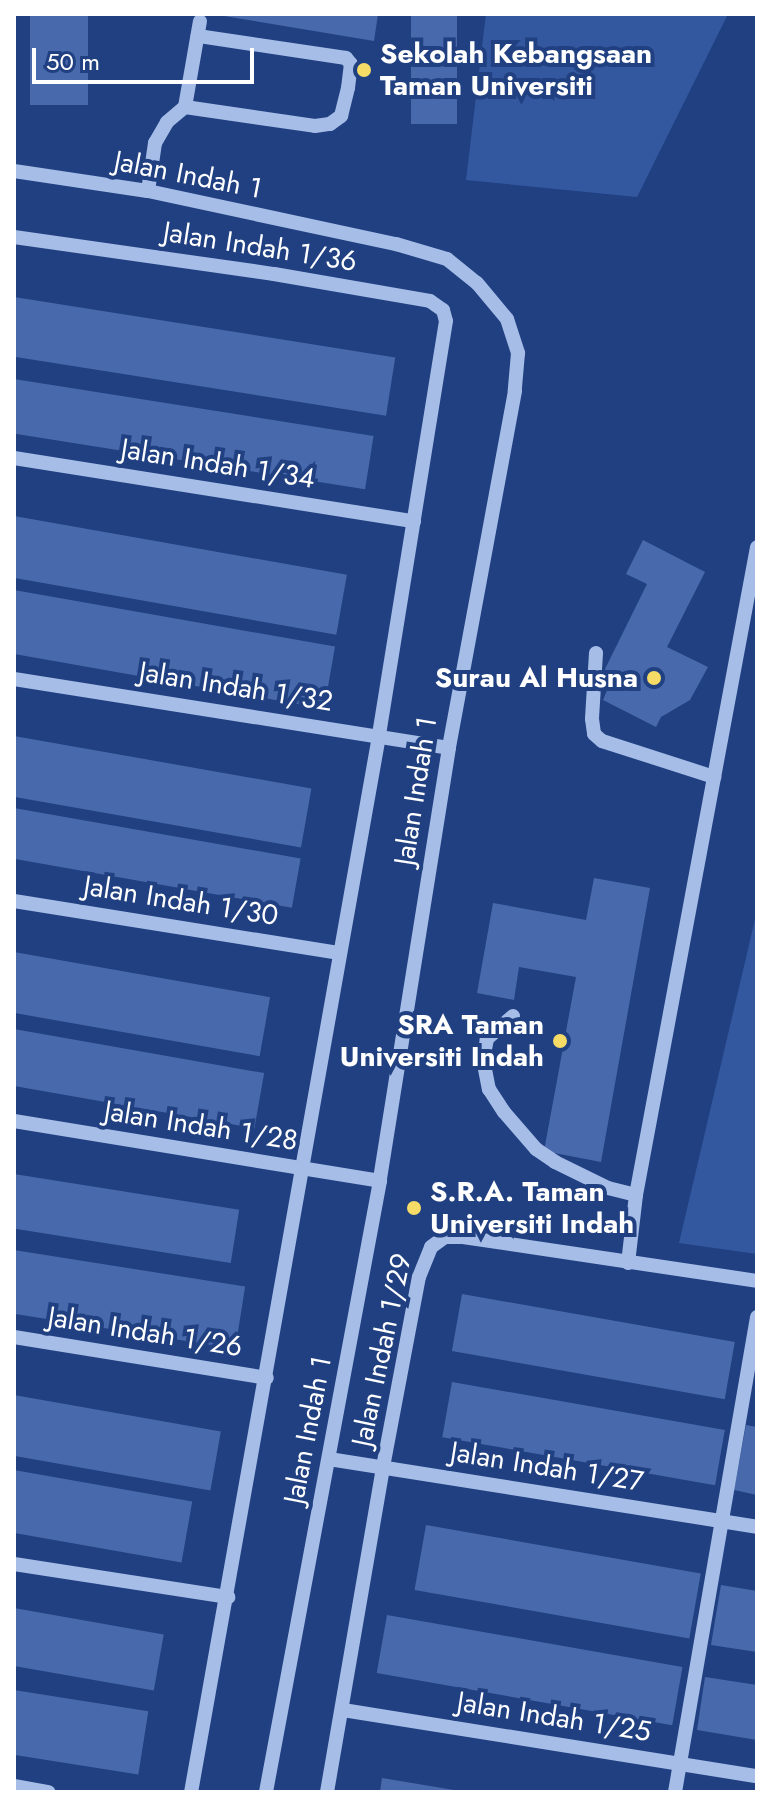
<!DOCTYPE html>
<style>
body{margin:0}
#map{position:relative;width:771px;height:1806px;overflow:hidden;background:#204081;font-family:Jost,sans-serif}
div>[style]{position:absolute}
.green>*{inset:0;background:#3458a0}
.building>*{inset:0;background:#4869ab;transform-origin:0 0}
.minor>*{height:14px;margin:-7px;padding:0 7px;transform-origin:7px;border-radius:7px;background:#a6bde8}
.dots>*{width:22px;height:22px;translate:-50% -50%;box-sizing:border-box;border:4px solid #204081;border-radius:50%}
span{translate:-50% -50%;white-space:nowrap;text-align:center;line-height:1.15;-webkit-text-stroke:8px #204081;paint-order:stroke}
.poi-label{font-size:28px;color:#fff;font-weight:700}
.left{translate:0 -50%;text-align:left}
.right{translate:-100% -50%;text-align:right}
.street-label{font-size:28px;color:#fff}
.frame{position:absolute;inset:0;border:16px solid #fff;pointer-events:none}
.scale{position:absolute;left:32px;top:48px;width:222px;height:36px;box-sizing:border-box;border:4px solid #fff;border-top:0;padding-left:10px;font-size:24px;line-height:28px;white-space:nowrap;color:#fff;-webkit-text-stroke:6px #204081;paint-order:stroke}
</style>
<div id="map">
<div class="green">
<i style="clip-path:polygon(486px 14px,728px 14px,637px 197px,466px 180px)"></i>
<i style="clip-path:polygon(757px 911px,757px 1254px,679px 1243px)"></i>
</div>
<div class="building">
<i style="left:30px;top:14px;width:58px;height:91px"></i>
<i style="clip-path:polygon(212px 14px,378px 14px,374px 41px)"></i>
<i style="left:411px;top:14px;width:46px;height:110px"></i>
<i style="left:14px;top:297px;width:386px;height:59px;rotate:9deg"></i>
<i style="left:14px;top:379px;width:364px;height:54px;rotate:9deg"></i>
<i style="left:14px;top:516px;width:338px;height:61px;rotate:10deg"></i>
<i style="clip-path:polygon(643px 540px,705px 572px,667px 647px,708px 667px,690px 700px,661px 717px,656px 727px,603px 700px,608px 688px,605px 669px,647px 584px,626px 574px)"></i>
<i style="left:14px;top:590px;width:326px;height:63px;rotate:10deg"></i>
<i style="left:14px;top:736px;width:302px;height:60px;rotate:10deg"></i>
<i style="left:14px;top:808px;width:291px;height:50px;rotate:10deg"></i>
<i style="clip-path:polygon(594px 878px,650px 888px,601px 1162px,544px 1151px,576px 977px,519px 967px,514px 1000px,477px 993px,493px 903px,586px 920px)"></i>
<i style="left:14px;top:952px;width:260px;height:60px;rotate:10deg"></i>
<i style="left:14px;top:1029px;width:254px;height:56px;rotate:10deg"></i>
<i style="left:14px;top:1174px;width:228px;height:54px;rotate:9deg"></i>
<i style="left:14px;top:1250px;width:234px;height:63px;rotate:9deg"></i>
<i style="left:462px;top:1294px;width:277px;height:58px;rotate:10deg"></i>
<i style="left:452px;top:1382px;width:277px;height:56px;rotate:10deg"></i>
<i style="left:14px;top:1395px;width:210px;height:60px;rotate:10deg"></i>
<i style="clip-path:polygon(746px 1425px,757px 1427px,757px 1495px,734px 1490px)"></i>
<i style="left:14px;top:1470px;width:181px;height:62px;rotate:10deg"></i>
<i style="left:426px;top:1525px;width:279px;height:66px;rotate:10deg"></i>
<i style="clip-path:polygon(721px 1585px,757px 1591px,757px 1652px,711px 1645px)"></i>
<i style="left:14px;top:1608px;width:152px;height:57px;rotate:10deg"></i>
<i style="left:387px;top:1615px;width:300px;height:59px;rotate:10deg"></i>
<i style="clip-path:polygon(705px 1677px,757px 1685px,757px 1740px,697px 1730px)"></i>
<i style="left:14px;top:1690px;width:136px;height:64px;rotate:9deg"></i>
<i style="clip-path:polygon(382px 1778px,454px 1790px,454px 1792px,380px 1792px)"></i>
</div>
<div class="minor">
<i style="left:185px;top:107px;width:131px;rotate:8.3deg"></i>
<i style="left:315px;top:126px;width:15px;rotate:-8deg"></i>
<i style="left:330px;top:124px;width:14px;rotate:-36deg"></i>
<i style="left:341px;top:116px;width:29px;rotate:-76deg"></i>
<i style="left:348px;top:88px;width:24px;rotate:-83deg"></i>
<i style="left:351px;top:64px;width:8px;rotate:-130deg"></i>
<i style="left:346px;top:58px;width:150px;rotate:-171.5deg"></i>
<i style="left:14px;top:171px;width:135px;rotate:8.5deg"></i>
<i style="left:148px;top:191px;width:254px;rotate:12.1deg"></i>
<i style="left:396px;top:244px;width:53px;rotate:16.4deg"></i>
<i style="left:447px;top:259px;width:38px;rotate:39deg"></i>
<i style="left:477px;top:283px;width:47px;rotate:50.2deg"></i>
<i style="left:507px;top:319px;width:36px;rotate:72deg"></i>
<i style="left:518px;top:353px;width:38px;rotate:95deg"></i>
<i style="left:515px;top:391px;width:363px;rotate:100.5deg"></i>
<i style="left:449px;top:748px;width:438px;rotate:99.1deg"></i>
<i style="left:380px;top:1181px;width:622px;rotate:100.57deg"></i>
<i style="left:148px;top:191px;width:49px;rotate:-81.7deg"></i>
<i style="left:155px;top:143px;width:24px;rotate:-60deg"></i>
<i style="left:167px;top:122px;width:23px;rotate:-40deg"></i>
<i style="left:185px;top:107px;width:87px;rotate:-80.1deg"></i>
<i style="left:14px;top:237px;width:263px;rotate:8.1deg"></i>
<i style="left:274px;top:274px;width:158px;rotate:9.8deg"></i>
<i style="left:430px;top:301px;width:16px;rotate:35deg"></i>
<i style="left:443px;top:310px;width:11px;rotate:75deg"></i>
<i style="left:446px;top:321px;width:420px;rotate:99.2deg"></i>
<i style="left:379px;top:736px;width:1073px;rotate:100.09deg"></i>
<i style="left:14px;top:458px;width:405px;rotate:9deg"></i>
<i style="left:596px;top:653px;width:66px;rotate:93.5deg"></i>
<i style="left:592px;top:719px;width:15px;rotate:82deg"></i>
<i style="left:594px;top:734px;width:11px;rotate:41deg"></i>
<i style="left:602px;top:741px;width:118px;rotate:17.8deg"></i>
<i style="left:14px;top:679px;width:440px;rotate:9deg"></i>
<i style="left:14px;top:901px;width:330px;rotate:9.1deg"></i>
<i style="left:513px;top:1016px;width:35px;rotate:139deg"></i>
<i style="left:487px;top:1039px;width:20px;rotate:101deg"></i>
<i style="left:483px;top:1059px;width:31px;rotate:79deg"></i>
<i style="left:489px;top:1089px;width:27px;rotate:57deg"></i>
<i style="left:504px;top:1112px;width:49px;rotate:49.1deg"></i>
<i style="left:536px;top:1149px;width:23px;rotate:34deg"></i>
<i style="left:555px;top:1162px;width:59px;rotate:26.1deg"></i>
<i style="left:608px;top:1188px;width:29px;rotate:14deg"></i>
<i style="left:14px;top:1121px;width:371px;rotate:9.3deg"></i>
<i style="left:628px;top:1263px;width:68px;rotate:-83.3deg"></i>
<i style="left:636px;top:1195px;width:659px;rotate:-79.42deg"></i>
<i style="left:14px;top:1337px;width:256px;rotate:9.2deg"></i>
<i style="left:329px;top:1459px;width:433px;rotate:9deg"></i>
<i style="left:14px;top:1564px;width:217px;rotate:8.8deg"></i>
<i style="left:343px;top:1710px;width:419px;rotate:9.1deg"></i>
<i style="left:14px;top:1786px;width:35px;rotate:10deg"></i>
<i style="left:327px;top:1792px;width:330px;rotate:-80.2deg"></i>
<i style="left:383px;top:1467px;width:193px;rotate:-79.3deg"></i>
<i style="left:419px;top:1277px;width:32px;rotate:-68deg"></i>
<i style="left:431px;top:1247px;width:17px;rotate:-36deg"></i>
<i style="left:445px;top:1237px;width:18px"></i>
<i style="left:463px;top:1237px;width:297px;rotate:8.5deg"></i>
<i style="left:675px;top:1792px;width:482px;rotate:-80.2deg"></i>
</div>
<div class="dots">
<i style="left:364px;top:70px;background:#f6db66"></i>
<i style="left:654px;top:678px;background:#f6db66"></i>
<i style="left:560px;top:1041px;background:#f6db66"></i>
<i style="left:414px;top:1208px;background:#f6db66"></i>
</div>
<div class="poi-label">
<span class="left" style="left:380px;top:70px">Sekolah Kebangsaan<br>Taman Universiti</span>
<span class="right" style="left:638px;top:678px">Surau Al Husna</span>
<span class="right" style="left:544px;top:1041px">SRA Taman<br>Universiti Indah</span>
<span class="left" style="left:430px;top:1208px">S.R.A. Taman<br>Universiti Indah</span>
</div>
<div class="street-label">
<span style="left:188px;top:175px;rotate:11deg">Jalan Indah 1</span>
<span style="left:260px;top:247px;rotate:9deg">Jalan Indah 1/36</span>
<span style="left:218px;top:464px;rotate:9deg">Jalan Indah 1/34</span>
<span style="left:236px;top:687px;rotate:9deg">Jalan Indah 1/32</span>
<span style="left:416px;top:791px;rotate:-81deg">Jalan Indah 1</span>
<span style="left:181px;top:901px;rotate:9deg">Jalan Indah 1/30</span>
<span style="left:201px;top:1126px;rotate:9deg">Jalan Indah 1/28</span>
<span style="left:145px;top:1332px;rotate:9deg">Jalan Indah 1/26</span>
<span style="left:382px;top:1350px;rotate:-78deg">Jalan Indah 1/29</span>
<span style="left:308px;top:1430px;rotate:-79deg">Jalan Indah 1</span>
<span style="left:547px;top:1467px;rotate:9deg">Jalan Indah 1/27</span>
<span style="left:554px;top:1717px;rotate:9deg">Jalan Indah 1/25</span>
</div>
<div class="frame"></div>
<div class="scale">50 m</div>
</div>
